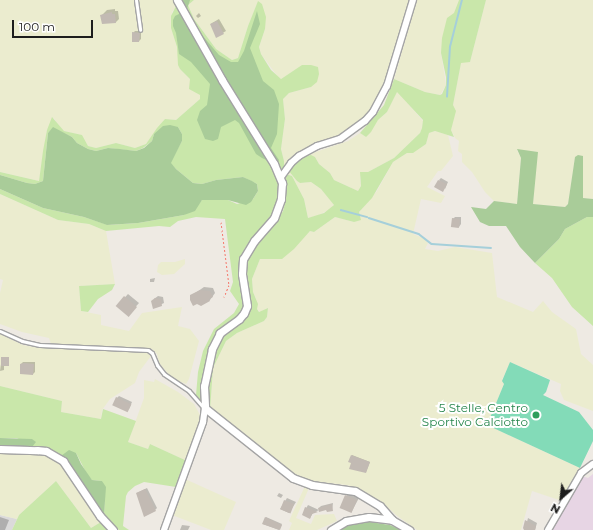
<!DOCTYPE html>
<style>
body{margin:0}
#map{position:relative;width:593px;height:530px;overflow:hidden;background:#eeeae3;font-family:Montserrat,sans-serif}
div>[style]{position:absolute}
.residential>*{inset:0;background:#dbdada}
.industrial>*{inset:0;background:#e7d5e4}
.farmland>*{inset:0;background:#ebeccf}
.grass>*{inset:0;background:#c9e7aa}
.forest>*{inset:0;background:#a9cc99}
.pitch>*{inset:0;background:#83dbb8}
.shadow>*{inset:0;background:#0003;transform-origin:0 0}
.stream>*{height:1.5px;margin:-0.75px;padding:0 0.75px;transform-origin:0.75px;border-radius:0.75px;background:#a5cfda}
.building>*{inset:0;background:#c2bab3;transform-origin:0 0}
.path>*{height:1px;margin-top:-0.5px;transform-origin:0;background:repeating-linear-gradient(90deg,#f5796d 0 2px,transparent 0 4px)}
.roads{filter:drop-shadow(1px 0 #a4a4a4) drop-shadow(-1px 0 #a4a4a4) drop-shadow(0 1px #a4a4a4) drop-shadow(0 -1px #a4a4a4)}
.service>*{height:3px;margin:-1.5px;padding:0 1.5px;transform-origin:1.5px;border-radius:1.5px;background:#fff}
.minor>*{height:6px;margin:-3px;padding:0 3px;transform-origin:3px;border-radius:3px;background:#fff}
.tertiary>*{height:7px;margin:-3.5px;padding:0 3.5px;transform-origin:3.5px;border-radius:3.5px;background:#fff}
.dots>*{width:11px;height:11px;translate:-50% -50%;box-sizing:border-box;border:2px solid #fff;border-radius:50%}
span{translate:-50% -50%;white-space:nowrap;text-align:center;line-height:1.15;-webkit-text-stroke:4px #fff;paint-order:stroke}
.leisure-label{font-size:12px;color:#27864d}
.right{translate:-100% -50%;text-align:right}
.north{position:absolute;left:541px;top:478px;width:40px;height:40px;-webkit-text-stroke:3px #fff;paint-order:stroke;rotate:208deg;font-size:11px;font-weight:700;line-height:16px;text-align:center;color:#1d1d1d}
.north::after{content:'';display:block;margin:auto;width:14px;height:18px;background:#1d1d1d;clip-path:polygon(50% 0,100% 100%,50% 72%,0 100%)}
.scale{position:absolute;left:12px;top:20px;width:81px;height:18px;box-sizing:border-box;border:2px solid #1d1d1d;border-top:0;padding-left:5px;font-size:12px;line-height:14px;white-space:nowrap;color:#1d1d1d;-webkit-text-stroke:3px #fff;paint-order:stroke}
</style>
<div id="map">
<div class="residential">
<i style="clip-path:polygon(0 515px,17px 519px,12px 530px,0 530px)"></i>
</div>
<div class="industrial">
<i style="clip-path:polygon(593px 474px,593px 530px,552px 530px,582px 476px,588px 478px)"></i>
</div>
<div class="farmland">
<i style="clip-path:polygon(0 0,174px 0,177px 6px,172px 12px,171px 27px,177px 47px,180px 69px,190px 79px,190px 86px,200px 95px,200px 99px,176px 120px,165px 119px,146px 144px,135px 148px,116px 143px,96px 148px,88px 146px,81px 135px,64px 131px,59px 127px,54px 118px,47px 130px,39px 181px,0 172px)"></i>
<i style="clip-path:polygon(194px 0,411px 0,380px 99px,363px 121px,340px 137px,314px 145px,284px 169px,284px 161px,281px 149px,285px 119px,283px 99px,289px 93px,311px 87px,295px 70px,281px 79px,278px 77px,261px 54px,259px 47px,265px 29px,258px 2px,248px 26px,238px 58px,232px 60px,216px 49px,194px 19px,188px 5px)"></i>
<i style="clip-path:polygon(417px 0,459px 0,441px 53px,446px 85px,440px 95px,425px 92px,394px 79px)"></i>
<i style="clip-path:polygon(486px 0,593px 0,593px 199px,583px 198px,582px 193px,583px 156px,575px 158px,568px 204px,565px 207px,533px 204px,537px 152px,517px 150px,521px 158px,517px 204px,494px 201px,485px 192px,472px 172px,462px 162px,462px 154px,458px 151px,459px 141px,455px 138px,451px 130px,453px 105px,461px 62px,470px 62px)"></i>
<i style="clip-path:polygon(397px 91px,423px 121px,422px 128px,420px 133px,394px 158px,368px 172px,364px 172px,360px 177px,361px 186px,358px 191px,334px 180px,330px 173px,319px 164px,315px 157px,304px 156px,348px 141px,360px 133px,366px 137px,378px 120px,387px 112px)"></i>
<i style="clip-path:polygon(435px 131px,448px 135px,453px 156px,441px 171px,438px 171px,427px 187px,445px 196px,441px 203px,421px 199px,413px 234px,423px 238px,428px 243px,425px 249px,438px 251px,455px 247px,492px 253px,497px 297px,533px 312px,543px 301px,552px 312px,576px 329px,581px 354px,593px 365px,593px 411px,564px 400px,560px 391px,561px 384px,510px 362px,509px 365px,502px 380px,504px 384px,487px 425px,580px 468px,562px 501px,532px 491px,521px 530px,417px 530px,396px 515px,383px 503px,359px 489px,347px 485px,310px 481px,293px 474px,210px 411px,213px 368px,226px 341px,237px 333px,264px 321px,267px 317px,268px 308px,260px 312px,257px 309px,256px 299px,253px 292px,252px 279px,260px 259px,277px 258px,297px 244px,310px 231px,314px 232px,335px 217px,354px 222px,359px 212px,377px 191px,393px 162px,407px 153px,413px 152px,426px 144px,429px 133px)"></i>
<i style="clip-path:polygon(288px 170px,297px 181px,300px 183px,311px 182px,321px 189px,334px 204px,332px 208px,317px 216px,308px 218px,304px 199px,292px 176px,286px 174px)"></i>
<i style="clip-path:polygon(0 194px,58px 220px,89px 224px,106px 231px,115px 284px,79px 286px,81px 311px,101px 315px,101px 325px,129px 331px,142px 313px,182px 307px,178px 326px,190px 329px,199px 341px,189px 379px,186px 384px,172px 378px,159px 363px,157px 354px,152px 349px,51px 344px,49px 338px,22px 332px,0 324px,0 293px,3px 280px,0 279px)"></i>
<i style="clip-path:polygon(185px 259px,185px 264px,174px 274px,162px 275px,157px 272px,158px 265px,161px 262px,175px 262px)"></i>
<i style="clip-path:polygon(0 334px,23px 345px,33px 347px,146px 352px,151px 356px,139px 372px,135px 383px,110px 399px,102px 410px,101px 419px,61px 412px,62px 401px,0 386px)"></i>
<i style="clip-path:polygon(155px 379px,178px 392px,194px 404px,200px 415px,201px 420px,187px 461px,150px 444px,148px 449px,128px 442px,144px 398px,144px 380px,154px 382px)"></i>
<i style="clip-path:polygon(0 452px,34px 453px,53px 458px,64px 468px,101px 522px,91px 528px,56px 481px,19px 515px,17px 519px,0 515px)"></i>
<i style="clip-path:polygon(185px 479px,236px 502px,224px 530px,211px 530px,172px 515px)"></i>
<i style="clip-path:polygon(305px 486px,309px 488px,296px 518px,311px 524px,315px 515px,334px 514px,337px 521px,317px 530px,289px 530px,292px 523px,289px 521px)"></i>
</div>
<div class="grass">
<i style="clip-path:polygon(179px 0,194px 0,188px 5px,194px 19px,216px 49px,232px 60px,238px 58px,248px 26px,258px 1px,262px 4px,266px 17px,265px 29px,259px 47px,261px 54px,271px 70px,281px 79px,302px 65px,311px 65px,318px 67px,319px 74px,317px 82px,311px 87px,289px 93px,283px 99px,285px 119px,281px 149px,284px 161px,284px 169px,276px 210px,245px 248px,240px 261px,245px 306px,244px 311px,227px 325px,214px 349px,227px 332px,242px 321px,248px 313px,251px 307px,246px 266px,248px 257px,255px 246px,274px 225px,283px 211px,285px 203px,286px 174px,292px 176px,304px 199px,308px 218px,324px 213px,334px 205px,321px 189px,311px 182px,300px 183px,297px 181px,288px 170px,304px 156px,311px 155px,315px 157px,319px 164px,330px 173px,334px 180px,358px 191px,361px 186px,360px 172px,368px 172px,394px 158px,420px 133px,422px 128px,423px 120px,397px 92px,387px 112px,378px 120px,371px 132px,366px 137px,360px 133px,384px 105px,394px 79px,425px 92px,440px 95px,442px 94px,446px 85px,446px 77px,441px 53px,442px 38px,447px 18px,454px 13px,459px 0,486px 0,470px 62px,461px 63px,453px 105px,456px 111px,451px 130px,454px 137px,435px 131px,429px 133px,426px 144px,413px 153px,407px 153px,393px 162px,372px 198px,359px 212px,361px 220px,354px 222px,335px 217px,314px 232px,310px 231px,294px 249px,282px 259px,260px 259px,252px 279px,253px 292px,258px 304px,257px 309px,259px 312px,268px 308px,267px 317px,264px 321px,237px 333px,226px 341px,213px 368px,210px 411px,196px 395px,198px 372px,203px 351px,214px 329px,234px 313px,239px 304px,230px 291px,233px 282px,225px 219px,196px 217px,178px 221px,170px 227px,159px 226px,106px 231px,89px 224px,58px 220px,0 194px,0 189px,43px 208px,84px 217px,108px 225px,138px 223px,184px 215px,198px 205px,202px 200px,228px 200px,237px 204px,253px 199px,258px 191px,257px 184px,243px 177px,216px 180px,202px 184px,193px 183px,176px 169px,170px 163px,182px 141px,182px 134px,178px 127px,154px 134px,152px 141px,143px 148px,136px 151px,108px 148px,96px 151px,88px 149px,77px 143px,72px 137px,53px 128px,48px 133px,43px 181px,35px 184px,27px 183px,0 175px,0 172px,39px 181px,43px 151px,47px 130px,52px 117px,64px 131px,82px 135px,88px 146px,96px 148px,116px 143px,135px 148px,146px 144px,157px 128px,165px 119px,176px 120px,200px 99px,200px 95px,189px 89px,190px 79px,180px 69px,178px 65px,177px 47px,171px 28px,171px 16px)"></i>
<i style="clip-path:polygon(587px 217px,593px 217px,593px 326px,572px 307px,552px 278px,535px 263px,559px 239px,565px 229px)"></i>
<i style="clip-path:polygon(115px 284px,112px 290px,98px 299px,88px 312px,81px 311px,79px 286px)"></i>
<i style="clip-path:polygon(0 386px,62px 401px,61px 412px,101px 419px,103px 409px,136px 421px,128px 442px,148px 449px,150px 444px,187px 461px,176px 487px,144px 482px,135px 486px,128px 492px,126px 496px,123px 526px,129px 530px,119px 530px,104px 515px,105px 496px,102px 481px,92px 480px,88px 476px,76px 453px,61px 456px,32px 447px,17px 438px,0 438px)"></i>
<i style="clip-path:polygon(56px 481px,91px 528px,101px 522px,109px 530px,12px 530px,19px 515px)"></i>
</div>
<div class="forest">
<i style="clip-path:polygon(183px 0,190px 0,187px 9px,202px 35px,219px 55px,231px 62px,238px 62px,244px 51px,257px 11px,260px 24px,250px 48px,263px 81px,274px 90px,279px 104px,277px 134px,271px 148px,279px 160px,277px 165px,262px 158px,256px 154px,239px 123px,235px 120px,221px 127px,218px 139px,213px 141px,205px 139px,197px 120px,200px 111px,207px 105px,210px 84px,191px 62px,179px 54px,176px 33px,173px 26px,173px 20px,175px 16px,179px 14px,184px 5px)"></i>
<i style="clip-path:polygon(170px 125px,178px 127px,182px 134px,182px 141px,171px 163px,176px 169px,193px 183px,202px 184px,216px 180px,243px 177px,252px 181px,257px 184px,258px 191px,251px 202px,246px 205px,228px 200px,202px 200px,195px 211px,184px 215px,138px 223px,107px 225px,84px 217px,43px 208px,0 189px,0 175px,27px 183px,35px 184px,43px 181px,48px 133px,53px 127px,72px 137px,77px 143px,88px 149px,96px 151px,108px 148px,120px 149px,136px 151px,144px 148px,152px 141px,154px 134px,163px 126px)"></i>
<i style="clip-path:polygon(517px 149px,538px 152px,533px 204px,565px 207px,568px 204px,575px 157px,578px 155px,583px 156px,583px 198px,593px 199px,593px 217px,587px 217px,565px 229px,559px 239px,535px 263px,520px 247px,506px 226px,489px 226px,480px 222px,471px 207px,486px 209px,494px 201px,517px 204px,521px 158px)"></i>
<i style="clip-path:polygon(0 438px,32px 439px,36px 442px,32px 447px,0 452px)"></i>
<i style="clip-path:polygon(69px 450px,76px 453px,81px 464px,92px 480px,102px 481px,106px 487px,104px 515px,77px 475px,61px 456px)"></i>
<i style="clip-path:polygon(357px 520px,390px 525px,401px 530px,335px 530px)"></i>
</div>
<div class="pitch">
<i style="clip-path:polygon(510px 362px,550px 380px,546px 392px,543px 395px,579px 412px,593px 430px,593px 441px,580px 468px,487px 425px,504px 384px,502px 381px)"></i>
</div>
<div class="shadow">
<i style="clip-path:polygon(115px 9px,115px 11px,118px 11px,119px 19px,116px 22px,103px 23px,102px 15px,107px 10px)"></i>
<i style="clip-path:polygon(199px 13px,201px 16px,198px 18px,196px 16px)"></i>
<i style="left:219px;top:19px;width:14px;height:9px;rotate:60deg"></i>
<i style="clip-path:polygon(135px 31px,141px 31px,141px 39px,139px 41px,133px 33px)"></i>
<i style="clip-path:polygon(441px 178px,448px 182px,445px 189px,439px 180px)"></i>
<i style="clip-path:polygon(455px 217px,461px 217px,461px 224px,459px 227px,453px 219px)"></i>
<i style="clip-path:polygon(155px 278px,154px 282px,150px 282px,150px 279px)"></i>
<i style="clip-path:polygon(204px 287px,213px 288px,215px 293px,210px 300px,201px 305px,191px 296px)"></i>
<i style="clip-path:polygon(128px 294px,139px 303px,131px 312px,117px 306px)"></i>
<i style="clip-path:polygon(158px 296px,163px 297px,164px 303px,153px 308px,154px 299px)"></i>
<i style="clip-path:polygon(2px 357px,9px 357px,9px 364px,4px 365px,4px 370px,0 371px)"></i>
<i style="clip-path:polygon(23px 362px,35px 362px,35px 372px,33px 374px,21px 364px)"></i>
<i style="clip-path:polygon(119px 396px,132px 402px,129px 409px,117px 398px)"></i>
<i style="clip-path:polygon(352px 455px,370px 462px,366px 472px,352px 462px)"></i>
<i style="clip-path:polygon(147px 488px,157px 508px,155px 510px,137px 493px)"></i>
<i style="clip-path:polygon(349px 492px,360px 496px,352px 511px,346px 496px)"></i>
<i style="clip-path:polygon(279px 493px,283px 495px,281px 498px,277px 496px)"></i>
<i style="clip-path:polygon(287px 498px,296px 502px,289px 513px,280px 509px)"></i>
<i style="clip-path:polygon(333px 503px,332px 510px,319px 508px,321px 506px)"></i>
<i style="clip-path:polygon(308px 505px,319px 510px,313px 513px,310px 518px,303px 514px)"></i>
<i style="clip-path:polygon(0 517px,9px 520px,5px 530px,0 530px)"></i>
<i style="clip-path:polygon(266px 517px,282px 524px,279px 530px,263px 524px)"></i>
<i style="clip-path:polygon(528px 518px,537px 523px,535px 530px,525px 530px)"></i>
<i style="clip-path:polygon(182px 525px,190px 526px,188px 530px,180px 530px)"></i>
</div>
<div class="stream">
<i style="left:447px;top:97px;width:50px;rotate:-86.6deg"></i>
<i style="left:450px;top:47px;width:49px;rotate:-75.7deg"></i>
<i style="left:341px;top:210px;width:27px;rotate:15deg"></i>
<i style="left:369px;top:218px;width:52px;rotate:17.7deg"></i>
<i style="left:419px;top:234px;width:16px;rotate:38deg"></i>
<i style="left:432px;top:244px;width:59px;rotate:3.9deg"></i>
</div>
<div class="building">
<i style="clip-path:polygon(112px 12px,112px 14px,115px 14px,116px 23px,102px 24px,100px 15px)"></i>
<i style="clip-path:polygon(217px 21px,224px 34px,216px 38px,210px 24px)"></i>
<i style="clip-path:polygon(132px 32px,140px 33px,139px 42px,132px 42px)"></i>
<i style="clip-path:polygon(438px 180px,447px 184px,443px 192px,434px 187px)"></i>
<i style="left:452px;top:218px;width:8px;height:9px;rotate:7deg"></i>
<i style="clip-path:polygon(200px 290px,210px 291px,213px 297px,209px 299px,210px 301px,201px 306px,197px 304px,193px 306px,190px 300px,190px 295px)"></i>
<i style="left:124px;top:296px;width:17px;height:13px;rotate:40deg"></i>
<i style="clip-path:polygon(155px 298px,161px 299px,162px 306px,153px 309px,151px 301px)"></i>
<i style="left:1px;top:357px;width:8px;height:9px"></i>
<i style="clip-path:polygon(24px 363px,34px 364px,33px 375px,20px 374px,20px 364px)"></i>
<i style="left:116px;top:397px;width:17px;height:9px;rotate:25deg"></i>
<i style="clip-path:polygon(351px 455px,370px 462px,366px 473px,349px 469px,351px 463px,348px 462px)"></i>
<i style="clip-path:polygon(145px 489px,156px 511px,144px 517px,136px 493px)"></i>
<i style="left:345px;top:495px;width:13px;height:14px;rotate:23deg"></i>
<i style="left:284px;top:500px;width:11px;height:10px;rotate:22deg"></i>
<i style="clip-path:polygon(332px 504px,333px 511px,327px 512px,326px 510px,319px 512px,318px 508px)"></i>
<i style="clip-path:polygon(305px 507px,318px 512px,312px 514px,310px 519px,302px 515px)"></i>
<i style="clip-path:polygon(265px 517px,282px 525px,280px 530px,262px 524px)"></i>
<i style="clip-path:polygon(525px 520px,536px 526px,535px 530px,524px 530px,523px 528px)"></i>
</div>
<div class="path">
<i style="left:221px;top:222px;width:64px;rotate:82.8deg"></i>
<i style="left:229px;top:285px;width:13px;rotate:113deg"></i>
</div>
<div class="roads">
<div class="service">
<i style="left:136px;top:0;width:30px;rotate:82deg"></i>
<i style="left:0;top:331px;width:24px;rotate:24deg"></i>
<i style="left:22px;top:341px;width:18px;rotate:13deg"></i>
<i style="left:40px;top:345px;width:108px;rotate:2.7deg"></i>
<i style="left:148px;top:350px;width:5px;rotate:37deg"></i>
<i style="left:152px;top:353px;width:13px;rotate:67deg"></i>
<i style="left:157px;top:365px;width:11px;rotate:52deg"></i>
<i style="left:164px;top:374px;width:30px;rotate:34deg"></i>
<i style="left:189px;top:391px;width:21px;rotate:49deg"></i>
</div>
<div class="minor">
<i style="left:281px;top:177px;width:17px;rotate:-54deg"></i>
<i style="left:291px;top:163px;width:11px;rotate:-41deg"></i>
<i style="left:299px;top:156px;width:21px;rotate:-29deg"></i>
<i style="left:317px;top:146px;width:24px;rotate:-17deg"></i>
<i style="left:340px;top:139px;width:31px;rotate:-36deg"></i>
<i style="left:365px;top:121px;width:12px;rotate:-48deg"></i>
<i style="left:373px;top:112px;width:30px;rotate:-62deg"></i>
<i style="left:387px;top:86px;width:90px;rotate:-73.2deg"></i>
<i style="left:164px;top:530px;width:115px;rotate:-70.1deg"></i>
<i style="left:203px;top:422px;width:14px;rotate:-82deg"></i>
<i style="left:548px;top:530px;width:66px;rotate:-59.9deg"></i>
<i style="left:581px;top:473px;width:15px;rotate:-37deg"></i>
</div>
<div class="tertiary">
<i style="left:177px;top:0;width:92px;rotate:60.6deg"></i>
<i style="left:222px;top:80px;width:99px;rotate:58.2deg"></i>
<i style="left:274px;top:164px;width:21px;rotate:67deg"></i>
<i style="left:282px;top:183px;width:16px;rotate:94deg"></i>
<i style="left:281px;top:199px;width:20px;rotate:110deg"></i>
<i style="left:274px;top:218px;width:30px;rotate:131deg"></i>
<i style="left:254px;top:241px;width:21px;rotate:121deg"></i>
<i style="left:243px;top:259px;width:15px;rotate:94deg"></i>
<i style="left:242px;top:274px;width:32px;rotate:81deg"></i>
<i style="left:247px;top:306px;width:8px;rotate:113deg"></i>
<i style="left:244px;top:313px;width:8px;rotate:130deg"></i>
<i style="left:239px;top:319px;width:24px;rotate:144deg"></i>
<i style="left:220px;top:333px;width:18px;rotate:117deg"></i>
<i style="left:212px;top:349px;width:38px;rotate:102deg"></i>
<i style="left:204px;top:386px;width:22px;rotate:87deg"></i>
<i style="left:205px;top:408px;width:112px;rotate:38.5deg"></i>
<i style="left:293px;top:478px;width:20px;rotate:20deg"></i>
<i style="left:312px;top:485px;width:43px;rotate:7.9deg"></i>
<i style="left:355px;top:491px;width:29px;rotate:31deg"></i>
<i style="left:380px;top:506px;width:18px;rotate:49deg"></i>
<i style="left:0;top:449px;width:37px;rotate:2deg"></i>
<i style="left:37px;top:450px;width:9px;rotate:6deg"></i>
<i style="left:46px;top:451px;width:20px;rotate:30deg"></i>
<i style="left:63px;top:461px;width:66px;rotate:56.1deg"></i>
<i style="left:100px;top:516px;width:19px;rotate:47deg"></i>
<i style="left:331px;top:530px;width:17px;rotate:-31deg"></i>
<i style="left:346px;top:521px;width:23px;rotate:-10deg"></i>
<i style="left:369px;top:517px;width:23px;rotate:7deg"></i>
<i style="left:392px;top:520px;width:20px;rotate:30deg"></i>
</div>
</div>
<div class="dots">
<i style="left:536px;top:415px;background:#2e9e5b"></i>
</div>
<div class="leisure-label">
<span class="right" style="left:528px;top:415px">5 Stelle, Centro<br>Sportivo Calciotto</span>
</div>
<div class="north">N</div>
<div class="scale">100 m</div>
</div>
